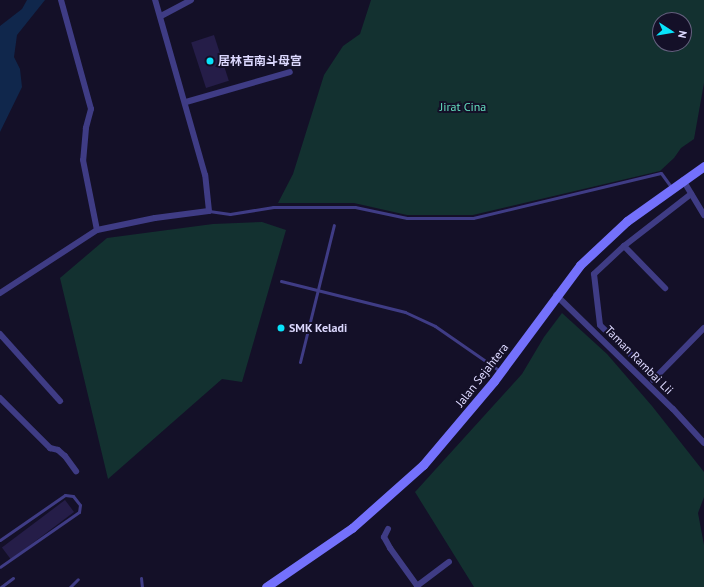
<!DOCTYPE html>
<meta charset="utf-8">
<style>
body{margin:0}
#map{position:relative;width:704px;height:587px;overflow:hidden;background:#141028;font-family:"PT Sans","Noto Sans SC",sans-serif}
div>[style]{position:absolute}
.green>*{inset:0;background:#133130}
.water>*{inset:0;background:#10274c}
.building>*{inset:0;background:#251d48;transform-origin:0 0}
.lane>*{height:3px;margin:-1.5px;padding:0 1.5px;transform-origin:1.5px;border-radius:1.5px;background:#3f3c85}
.street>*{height:6px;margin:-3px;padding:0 3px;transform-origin:3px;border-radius:3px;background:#3f3c85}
.secondary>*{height:9px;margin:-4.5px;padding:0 4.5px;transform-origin:4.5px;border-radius:4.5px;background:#7471fc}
.dots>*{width:11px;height:11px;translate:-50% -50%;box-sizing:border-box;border:2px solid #141028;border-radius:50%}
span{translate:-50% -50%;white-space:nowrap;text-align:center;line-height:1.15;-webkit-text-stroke:4px #141028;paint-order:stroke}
.poi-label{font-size:12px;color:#dcd8fe;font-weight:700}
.left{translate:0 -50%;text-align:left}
.park-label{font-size:12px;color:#64debf}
.street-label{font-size:12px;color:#dcd8fe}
.north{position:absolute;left:652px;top:12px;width:40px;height:40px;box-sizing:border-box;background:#141028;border:1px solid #64607e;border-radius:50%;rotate:102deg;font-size:11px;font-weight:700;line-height:16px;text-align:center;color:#dcd8fe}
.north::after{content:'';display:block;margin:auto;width:14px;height:18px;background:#08e3fa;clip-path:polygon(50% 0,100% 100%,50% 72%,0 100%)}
</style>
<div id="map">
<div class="green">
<i style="clip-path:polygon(evenodd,371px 0,704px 0,704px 83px,694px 139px,681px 148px,674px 158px,660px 171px,473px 215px,407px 215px,354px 203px,278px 203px,293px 174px,324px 75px,343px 46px,360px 34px,371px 0,660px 20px,684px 20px,684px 44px,660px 44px,660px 20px)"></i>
<i style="clip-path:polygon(262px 222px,286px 230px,242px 382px,222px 379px,108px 479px,60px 278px,107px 238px,213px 224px)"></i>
<i style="clip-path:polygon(562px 313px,607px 354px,652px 406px,704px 472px,704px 497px,698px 513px,704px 545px,704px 587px,474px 587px,415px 492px,522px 374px,544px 337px)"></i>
</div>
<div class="water">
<i style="clip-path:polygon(27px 0,45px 0,17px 35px,14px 57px,20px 69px,22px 87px,0 132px,0 26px,22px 9px)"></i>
</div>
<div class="building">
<i style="left:214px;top:35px;width:48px;height:24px;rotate:72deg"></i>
<i style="left:65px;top:500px;width:15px;height:79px;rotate:53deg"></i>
</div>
<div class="lane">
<i style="left:209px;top:211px;width:21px;rotate:8deg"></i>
<i style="left:230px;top:214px;width:44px;rotate:-9.2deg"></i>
<i style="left:273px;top:207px;width:82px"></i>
<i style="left:355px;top:207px;width:53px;rotate:11.9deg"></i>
<i style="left:407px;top:218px;width:66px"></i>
<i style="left:473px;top:218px;width:193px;rotate:-13.5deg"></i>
<i style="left:661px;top:173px;width:17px;rotate:54deg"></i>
<i style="left:281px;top:281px;width:128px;rotate:14deg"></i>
<i style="left:405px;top:312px;width:33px;rotate:25deg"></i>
<i style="left:435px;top:326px;width:79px;rotate:34.7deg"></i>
<i style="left:300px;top:362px;width:141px;rotate:-76.1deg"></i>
<i style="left:0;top:540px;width:79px;rotate:-34.7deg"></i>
<i style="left:65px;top:495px;width:8px;rotate:7deg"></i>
<i style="left:73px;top:496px;width:11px;rotate:52deg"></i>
<i style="left:80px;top:505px;width:7px;rotate:98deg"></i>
<i style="left:79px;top:512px;width:96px;rotate:145.2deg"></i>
<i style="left:141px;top:578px;width:9px;rotate:84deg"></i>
<i style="left:1px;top:587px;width:15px;rotate:-37deg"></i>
<i style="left:70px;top:587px;width:11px;rotate:-45deg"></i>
</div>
<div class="street">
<i style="left:61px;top:0;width:113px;rotate:74.6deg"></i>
<i style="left:91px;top:109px;width:20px;rotate:105deg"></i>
<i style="left:86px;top:128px;width:32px;rotate:95deg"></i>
<i style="left:83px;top:160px;width:71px;rotate:78.7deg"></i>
<i style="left:161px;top:16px;width:34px;rotate:-28deg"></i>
<i style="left:186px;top:102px;width:108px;rotate:-16.1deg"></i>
<i style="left:683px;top:180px;width:41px;rotate:59deg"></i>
<i style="left:624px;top:246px;width:59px;rotate:45.7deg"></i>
<i style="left:0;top:293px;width:116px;rotate:-33deg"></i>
<i style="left:97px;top:230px;width:59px;rotate:-11.7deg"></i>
<i style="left:155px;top:218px;width:54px;rotate:-7.4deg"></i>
<i style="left:209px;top:211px;width:36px;rotate:-96deg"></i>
<i style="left:205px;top:175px;width:182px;rotate:-105.9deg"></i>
<i style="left:556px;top:295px;width:163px;rotate:44.3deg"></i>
<i style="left:673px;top:409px;width:46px;rotate:47.6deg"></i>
<i style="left:0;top:334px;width:90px;rotate:48.2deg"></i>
<i style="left:655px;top:378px;width:76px;rotate:-136.1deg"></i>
<i style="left:600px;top:325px;width:51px;rotate:-96.7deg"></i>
<i style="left:594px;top:274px;width:41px;rotate:-43deg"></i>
<i style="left:624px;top:246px;width:85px;rotate:-37.8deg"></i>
<i style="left:653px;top:380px;width:73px;rotate:-45.6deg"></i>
<i style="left:0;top:398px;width:71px;rotate:45deg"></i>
<i style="left:50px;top:448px;width:8px;rotate:14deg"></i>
<i style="left:58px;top:450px;width:9px;rotate:41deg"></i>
<i style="left:65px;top:456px;width:19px;rotate:54deg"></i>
<i style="left:388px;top:529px;width:9px;rotate:117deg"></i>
<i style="left:384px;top:537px;width:13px;rotate:61deg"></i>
<i style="left:390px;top:548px;width:48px;rotate:54.3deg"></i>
<i style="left:417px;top:586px;width:40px;rotate:-37deg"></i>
</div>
<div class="secondary">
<i style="left:266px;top:587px;width:104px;rotate:-34.5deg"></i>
<i style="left:352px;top:528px;width:95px;rotate:-41.6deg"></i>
<i style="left:423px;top:465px;width:110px;rotate:-49.8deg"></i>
<i style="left:494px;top:381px;width:144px;rotate:-53.4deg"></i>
<i style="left:580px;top:265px;width:64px;rotate:-43.1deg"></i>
<i style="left:627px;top:221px;width:95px;rotate:-35.5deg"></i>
</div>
<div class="dots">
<i style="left:210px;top:61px;background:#08e3fa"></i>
<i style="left:281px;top:328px;background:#08e3fa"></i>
</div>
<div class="poi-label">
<span class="left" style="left:218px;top:61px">居林吉南斗母宫</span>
<span class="left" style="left:289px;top:328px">SMK Keladi</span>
</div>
<div class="park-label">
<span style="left:463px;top:107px">Jirat Cina</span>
</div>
<div class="street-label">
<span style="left:639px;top:360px;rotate:45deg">Taman Rambai Lii</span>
<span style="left:482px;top:375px;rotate:-52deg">Jalan Sejahtera</span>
</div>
<div class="north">N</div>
</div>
